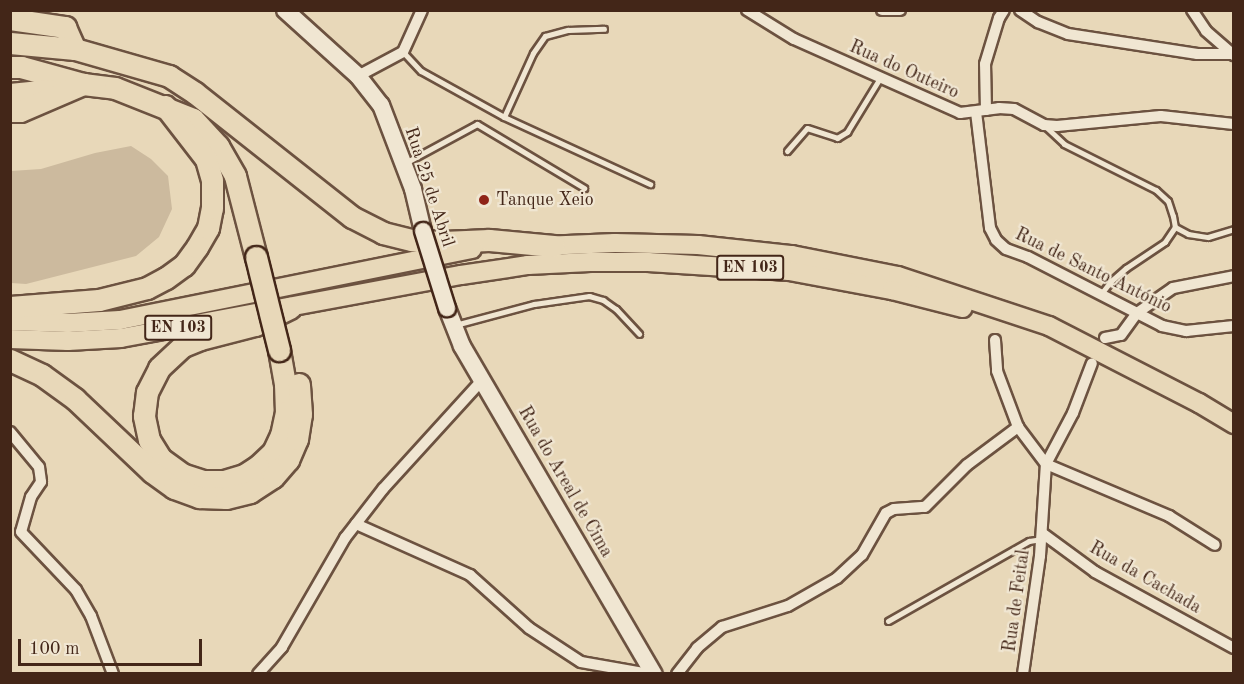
<!DOCTYPE html>
<meta charset="utf-8">
<style>
body{margin:0}
#map{position:relative;width:1244px;height:684px;overflow:hidden;background:#e8d8b9;font-family:"Old Standard TT",serif}
div>[style]{position:absolute}
.green>*{inset:0;background:#ccba9e}
.roads{filter:drop-shadow(2px 0 #6c5240) drop-shadow(-2px 0 #6c5240) drop-shadow(0 2px #6c5240) drop-shadow(0 -2px #6c5240)}
.service>*{height:5px;margin:-2.5px;padding:0 2.5px;transform-origin:2.5px;border-radius:2.5px;background:#f0e6d2}
.minor>*{height:10px;margin:-5px;padding:0 5px;transform-origin:5px;border-radius:5px;background:#f0e6d2}
.secondary>*{height:16px;margin:-8px;padding:0 8px;transform-origin:8px;border-radius:8px;background:#f0e6d2}
.primary>*{height:18px;margin:-9px;padding:0 9px;transform-origin:9px;border-radius:9px;background:#e8d8b9}
.motorway>*{height:21px;margin:-10.5px;padding:0 10.5px;transform-origin:10.5px;border-radius:10.5px;background:#e8d8b9}
.bridges{filter:drop-shadow(2px 0 #432618) drop-shadow(-2px 0 #432618) drop-shadow(0 2px #432618) drop-shadow(0 -2px #432618)}
.secondary-bridge>*{height:16px;margin:-8px;padding:0 8px;transform-origin:8px;border-radius:8px;background:#f0e6d2}
.motorway-bridge>*{height:21px;margin:-10.5px;padding:0 10.5px;transform-origin:10.5px;border-radius:10.5px;background:#e8d8b9}
.dots>*{width:16px;height:16px;translate:-50% -50%;box-sizing:border-box;border:3px solid #f0e6d2;border-radius:50%}
span{translate:-50% -50%;white-space:nowrap;text-align:center;line-height:1.15;-webkit-text-stroke:4.5px #f0e6d2;paint-order:stroke}
.shield-label span{padding:2px 4px;background:#f0e6d2;border:2px solid;border-radius:4px;-webkit-text-stroke-width:0}
.shield-label{font-size:16px;color:#432618;font-weight:700}
.street-label{font-size:18px;color:#432618}
.poi-label{font-size:18px;color:#432618}
.left{translate:0 -50%;text-align:left}
.frame{position:absolute;inset:0;border:12px solid #432618;pointer-events:none}
.scale{position:absolute;left:18px;top:639px;width:184px;height:27px;box-sizing:border-box;border:3px solid #432618;border-top:0;padding-left:8px;font-size:18px;line-height:21px;white-space:nowrap;color:#432618;-webkit-text-stroke:4px #f0e6d2;paint-order:stroke}
</style>
<div id="map">
<div class="green">
<i style="clip-path:polygon(131px 146px,151px 159px,168px 176px,172px 209px,159px 237px,136px 256px,26px 284px,11px 283px,11px 171px,41px 169px,95px 153px)"></i>
</div>
<div class="roads">
<div class="service">
<i style="left:403px;top:52px;width:26px;rotate:47deg"></i>
<i style="left:421px;top:71px;width:95px;rotate:29deg"></i>
<i style="left:504px;top:117px;width:161px;rotate:24.7deg"></i>
<i style="left:504px;top:117px;width:70px;rotate:-65.6deg"></i>
<i style="left:533px;top:53px;width:21px;rotate:-55deg"></i>
<i style="left:545px;top:36px;width:24px;rotate:-15deg"></i>
<i style="left:568px;top:30px;width:36px;rotate:-2deg"></i>
<i style="left:1045px;top:126px;width:26px;rotate:43deg"></i>
<i style="left:1064px;top:144px;width:103px;rotate:26.6deg"></i>
<i style="left:1156px;top:190px;width:16px;rotate:43deg"></i>
<i style="left:1168px;top:201px;width:16px;rotate:72deg"></i>
<i style="left:1173px;top:216px;width:11px;rotate:80deg"></i>
<i style="left:1175px;top:227px;width:18px;rotate:124deg"></i>
<i style="left:1165px;top:242px;width:47px;rotate:146.3deg"></i>
<i style="left:1126px;top:268px;width:20px;rotate:139deg"></i>
<i style="left:1111px;top:281px;width:18px;rotate:128deg"></i>
<i style="left:787px;top:151px;width:30px;rotate:-49deg"></i>
<i style="left:807px;top:128px;width:32px;rotate:18deg"></i>
<i style="left:837px;top:138px;width:12px;rotate:-31deg"></i>
<i style="left:847px;top:132px;width:63px;rotate:-58.6deg"></i>
<i style="left:405px;top:163px;width:82px;rotate:-28.4deg"></i>
<i style="left:477px;top:124px;width:125px;rotate:30.9deg"></i>
<i style="left:1175px;top:227px;width:15px;rotate:28deg"></i>
<i style="left:1188px;top:234px;width:20px;rotate:9deg"></i>
<i style="left:1208px;top:237px;width:27px;rotate:-17deg"></i>
<i style="left:455px;top:325px;width:82px;rotate:-14.9deg"></i>
<i style="left:534px;top:304px;width:56px;rotate:-8.3deg"></i>
<i style="left:589px;top:296px;width:15px;rotate:16deg"></i>
<i style="left:603px;top:300px;width:16px;rotate:35deg"></i>
<i style="left:616px;top:309px;width:34px;rotate:47deg"></i>
<i style="left:888px;top:621px;width:162px;rotate:-29.6deg"></i>
<i style="left:1029px;top:541px;width:12px;rotate:-9deg"></i>
</div>
<div class="minor">
<i style="left:747px;top:10px;width:55px;rotate:31.7deg"></i>
<i style="left:794px;top:39px;width:182px;rotate:24deg"></i>
<i style="left:960px;top:113px;width:39px;rotate:-7deg"></i>
<i style="left:999px;top:108px;width:15px;rotate:4deg"></i>
<i style="left:1014px;top:109px;width:34px;rotate:28deg"></i>
<i style="left:1044px;top:125px;width:13px;rotate:4deg"></i>
<i style="left:1057px;top:126px;width:104px;rotate:-5.5deg"></i>
<i style="left:1161px;top:116px;width:73px;rotate:6.3deg"></i>
<i style="left:882px;top:10px;width:18px"></i>
<i style="left:1020px;top:10px;width:22px;rotate:34deg"></i>
<i style="left:1038px;top:22px;width:32px;rotate:22deg"></i>
<i style="left:1068px;top:34px;width:131px;rotate:8.8deg"></i>
<i style="left:1197px;top:54px;width:35px"></i>
<i style="left:1192px;top:10px;width:25px;rotate:56deg"></i>
<i style="left:1206px;top:31px;width:37px;rotate:41deg"></i>
<i style="left:358px;top:76px;width:51px;rotate:-28.1deg"></i>
<i style="left:403px;top:52px;width:46px;rotate:-65.7deg"></i>
<i style="left:986px;top:110px;width:46px;rotate:-91.2deg"></i>
<i style="left:985px;top:64px;width:48px;rotate:-73.1deg"></i>
<i style="left:999px;top:18px;width:9px;rotate:-58deg"></i>
<i style="left:976px;top:112px;width:117px;rotate:83.1deg"></i>
<i style="left:990px;top:228px;width:13px;rotate:63deg"></i>
<i style="left:996px;top:240px;width:13px;rotate:42deg"></i>
<i style="left:1006px;top:249px;width:23px;rotate:20deg"></i>
<i style="left:1028px;top:257px;width:151px;rotate:27.2deg"></i>
<i style="left:1162px;top:326px;width:25px;rotate:12deg"></i>
<i style="left:1186px;top:331px;width:48px;rotate:-5.9deg"></i>
<i style="left:1105px;top:338px;width:16px;rotate:-11deg"></i>
<i style="left:1121px;top:335px;width:27px;rotate:-54deg"></i>
<i style="left:1137px;top:313px;width:44px;rotate:-34.8deg"></i>
<i style="left:1173px;top:288px;width:62px;rotate:-11.1deg"></i>
<i style="left:995px;top:340px;width:31px;rotate:86deg"></i>
<i style="left:997px;top:371px;width:60px;rotate:69.4deg"></i>
<i style="left:1018px;top:427px;width:46px;rotate:52.9deg"></i>
<i style="left:1046px;top:464px;width:134px;rotate:22.9deg"></i>
<i style="left:1169px;top:516px;width:54px;rotate:32.2deg"></i>
<i style="left:10px;top:432px;width:45px;rotate:50.4deg"></i>
<i style="left:39px;top:467px;width:15px;rotate:82deg"></i>
<i style="left:41px;top:482px;width:18px;rotate:124deg"></i>
<i style="left:31px;top:497px;width:36px;rotate:106deg"></i>
<i style="left:21px;top:532px;width:80px;rotate:46.5deg"></i>
<i style="left:76px;top:590px;width:30px;rotate:60deg"></i>
<i style="left:91px;top:616px;width:62px;rotate:69.2deg"></i>
<i style="left:356px;top:524px;width:125px;rotate:24.1deg"></i>
<i style="left:470px;top:575px;width:79px;rotate:41.9deg"></i>
<i style="left:529px;top:628px;width:62px;rotate:33.2deg"></i>
<i style="left:581px;top:662px;width:69px;rotate:10deg"></i>
<i style="left:1042px;top:533px;width:66px;rotate:36.3deg"></i>
<i style="left:1095px;top:572px;width:158px;rotate:28.7deg"></i>
<i style="left:258px;top:674px;width:36px;rotate:-48deg"></i>
<i style="left:282px;top:647px;width:126px;rotate:-60deg"></i>
<i style="left:345px;top:538px;width:62px;rotate:-52.2deg"></i>
<i style="left:383px;top:489px;width:149px;rotate:-47.7deg"></i>
<i style="left:677px;top:674px;width:33px;rotate:-52deg"></i>
<i style="left:697px;top:648px;width:33px;rotate:-40deg"></i>
<i style="left:722px;top:627px;width:69px;rotate:-17.7deg"></i>
<i style="left:788px;top:606px;width:56px;rotate:-29.7deg"></i>
<i style="left:837px;top:578px;width:34px;rotate:-43deg"></i>
<i style="left:862px;top:555px;width:48px;rotate:-60.3deg"></i>
<i style="left:886px;top:513px;width:9px;rotate:-27deg"></i>
<i style="left:894px;top:509px;width:31px;rotate:-4deg"></i>
<i style="left:925px;top:507px;width:59px;rotate:-45deg"></i>
<i style="left:967px;top:465px;width:64px;rotate:-36.7deg"></i>
<i style="left:1023px;top:674px;width:119px;rotate:-81.8deg"></i>
<i style="left:1040px;top:556px;width:92px;rotate:-86.3deg"></i>
<i style="left:1046px;top:464px;width:58px;rotate:-62.1deg"></i>
<i style="left:1073px;top:413px;width:53px;rotate:-69.2deg"></i>
</div>
<div class="secondary">
<i style="left:285px;top:10px;width:98px;rotate:42.1deg"></i>
<i style="left:358px;top:76px;width:37px;rotate:52deg"></i>
<i style="left:381px;top:105px;width:90px;rotate:69.1deg"></i>
<i style="left:413px;top:189px;width:43px;rotate:76.6deg"></i>
<i style="left:447px;top:308px;width:41px;rotate:68.5deg"></i>
<i style="left:462px;top:346px;width:380px;rotate:59.7deg"></i>
</div>
<div class="primary">
<i style="left:542px;top:246px;width:73px;rotate:-2.4deg"></i>
<i style="left:615px;top:243px;width:83px;rotate:1.4deg"></i>
<i style="left:698px;top:245px;width:95px;rotate:6.1deg"></i>
<i style="left:792px;top:255px;width:108px;rotate:11.2deg"></i>
<i style="left:898px;top:276px;width:159px;rotate:18.3deg"></i>
<i style="left:1049px;top:326px;width:169px;rotate:27.2deg"></i>
<i style="left:1199px;top:403px;width:41px;rotate:31deg"></i>
<i style="left:10px;top:321px;width:58px;rotate:2deg"></i>
<i style="left:68px;top:323px;width:52px;rotate:-3.3deg"></i>
<i style="left:120px;top:320px;width:359px;rotate:-11.4deg"></i>
<i style="left:10px;top:339px;width:58px;rotate:2deg"></i>
<i style="left:68px;top:341px;width:53px;rotate:-3.2deg"></i>
<i style="left:121px;top:338px;width:346px;rotate:-10.5deg"></i>
<i style="left:461px;top:275px;width:68px;rotate:-8.5deg"></i>
<i style="left:528px;top:265px;width:62px;rotate:-2.8deg"></i>
<i style="left:590px;top:262px;width:58px"></i>
<i style="left:648px;top:262px;width:141px;rotate:3.7deg"></i>
<i style="left:789px;top:271px;width:105px;rotate:10.5deg"></i>
<i style="left:892px;top:290px;width:73px;rotate:14.2deg"></i>
</div>
<div class="motorway">
<i style="left:10px;top:19px;width:56px;rotate:8.3deg"></i>
<i style="left:65px;top:27px;width:24px;rotate:66deg"></i>
<i style="left:10px;top:43px;width:65px;rotate:5.3deg"></i>
<i style="left:75px;top:49px;width:98px;rotate:16deg"></i>
<i style="left:169px;top:76px;width:31px;rotate:33deg"></i>
<i style="left:195px;top:93px;width:200px;rotate:38.3deg"></i>
<i style="left:352px;top:217px;width:35px;rotate:27deg"></i>
<i style="left:383px;top:233px;width:30px;rotate:14deg"></i>
<i style="left:412px;top:240px;width:31px;rotate:4deg"></i>
<i style="left:443px;top:242px;width:46px;rotate:-2.5deg"></i>
<i style="left:489px;top:240px;width:65px;rotate:5.3deg"></i>
<i style="left:10px;top:67px;width:11px"></i>
<i style="left:21px;top:67px;width:64px;rotate:15.3deg"></i>
<i style="left:83px;top:84px;width:32px;rotate:7deg"></i>
<i style="left:115px;top:88px;width:84px;rotate:21.7deg"></i>
<i style="left:193px;top:119px;width:37px;rotate:47deg"></i>
<i style="left:218px;top:146px;width:34px;rotate:60deg"></i>
<i style="left:235px;top:176px;width:84px;rotate:75.5deg"></i>
<i style="left:10px;top:94px;width:40px;rotate:-5.7deg"></i>
<i style="left:10px;top:111px;width:10px"></i>
<i style="left:20px;top:111px;width:69px;rotate:-23.2deg"></i>
<i style="left:10px;top:307px;width:89px;rotate:-4.5deg"></i>
<i style="left:99px;top:300px;width:49px;rotate:-14deg"></i>
<i style="left:147px;top:288px;width:21px;rotate:-28deg"></i>
<i style="left:166px;top:278px;width:22px;rotate:-36deg"></i>
<i style="left:184px;top:265px;width:22px;rotate:-54deg"></i>
<i style="left:197px;top:247px;width:22px;rotate:-60deg"></i>
<i style="left:208px;top:228px;width:20px;rotate:-79deg"></i>
<i style="left:212px;top:208px;width:28px;rotate:-90deg"></i>
<i style="left:212px;top:180px;width:22px;rotate:-106deg"></i>
<i style="left:206px;top:159px;width:67px;rotate:-127.7deg"></i>
<i style="left:279px;top:350px;width:35px;rotate:80deg"></i>
<i style="left:285px;top:384px;width:28px;rotate:88deg"></i>
<i style="left:286px;top:412px;width:24px;rotate:102deg"></i>
<i style="left:281px;top:435px;width:19px;rotate:115deg"></i>
<i style="left:273px;top:452px;width:21px;rotate:137deg"></i>
<i style="left:258px;top:466px;width:17px;rotate:147deg"></i>
<i style="left:244px;top:475px;width:21px;rotate:163deg"></i>
<i style="left:224px;top:481px;width:21px;rotate:180deg"></i>
<i style="left:203px;top:481px;width:22px;rotate:-162deg"></i>
<i style="left:182px;top:474px;width:26px;rotate:-144deg"></i>
<i style="left:161px;top:459px;width:22px;rotate:-122deg"></i>
<i style="left:149px;top:440px;width:25px;rotate:-102deg"></i>
<i style="left:144px;top:416px;width:24px;rotate:-83deg"></i>
<i style="left:147px;top:392px;width:27px;rotate:-63deg"></i>
<i style="left:159px;top:368px;width:33px;rotate:-43deg"></i>
<i style="left:183px;top:346px;width:18px;rotate:-22deg"></i>
<i style="left:200px;top:339px;width:57px;rotate:-14.3deg"></i>
<i style="left:255px;top:325px;width:39px;rotate:-26deg"></i>
<i style="left:10px;top:360px;width:35px;rotate:25deg"></i>
<i style="left:42px;top:375px;width:41px;rotate:36deg"></i>
<i style="left:75px;top:399px;width:106px;rotate:43.5deg"></i>
<i style="left:152px;top:472px;width:27px;rotate:36deg"></i>
<i style="left:174px;top:488px;width:27px;rotate:20deg"></i>
<i style="left:199px;top:497px;width:27px;rotate:2deg"></i>
<i style="left:226px;top:498px;width:25px;rotate:-14deg"></i>
<i style="left:250px;top:492px;width:27px;rotate:-33deg"></i>
<i style="left:273px;top:477px;width:23px;rotate:-49deg"></i>
<i style="left:288px;top:460px;width:23px;rotate:-67deg"></i>
<i style="left:297px;top:439px;width:25px;rotate:-81deg"></i>
<i style="left:301px;top:414px;width:30px;rotate:-94deg"></i>
</div>
</div>
<div class="bridges">
<div class="secondary-bridge">
<i style="left:423px;top:231px;width:81px;rotate:72.7deg"></i>
</div>
<div class="motorway-bridge">
<i style="left:256px;top:257px;width:96px;rotate:76.1deg"></i>
</div>
</div>
<div class="dots">
<i style="left:484px;top:200px;background:#8f2418"></i>
</div>
<div class="shield-label">
<span style="left:750px;top:268px">EN 103</span>
<span style="left:178px;top:328px">EN 103</span>
</div>
<div class="street-label">
<span style="left:904px;top:70px;rotate:24deg">Rua do Outeiro</span>
<span style="left:429px;top:187px;rotate:72deg">Rua 25 de Abril</span>
<span style="left:1093px;top:271px;rotate:26deg">Rua de Santo António</span>
<span style="left:565px;top:482px;rotate:60deg">Rua do Areal de Cima</span>
<span style="left:1145px;top:578px;rotate:30deg">Rua da Cachada</span>
<span style="left:1017px;top:601px;rotate:-82deg">Rua de Feital</span>
</div>
<div class="poi-label">
<span class="left" style="left:496px;top:200px">Tanque Xeio</span>
</div>
<div class="frame"></div>
<div class="scale">100 m</div>
</div>
